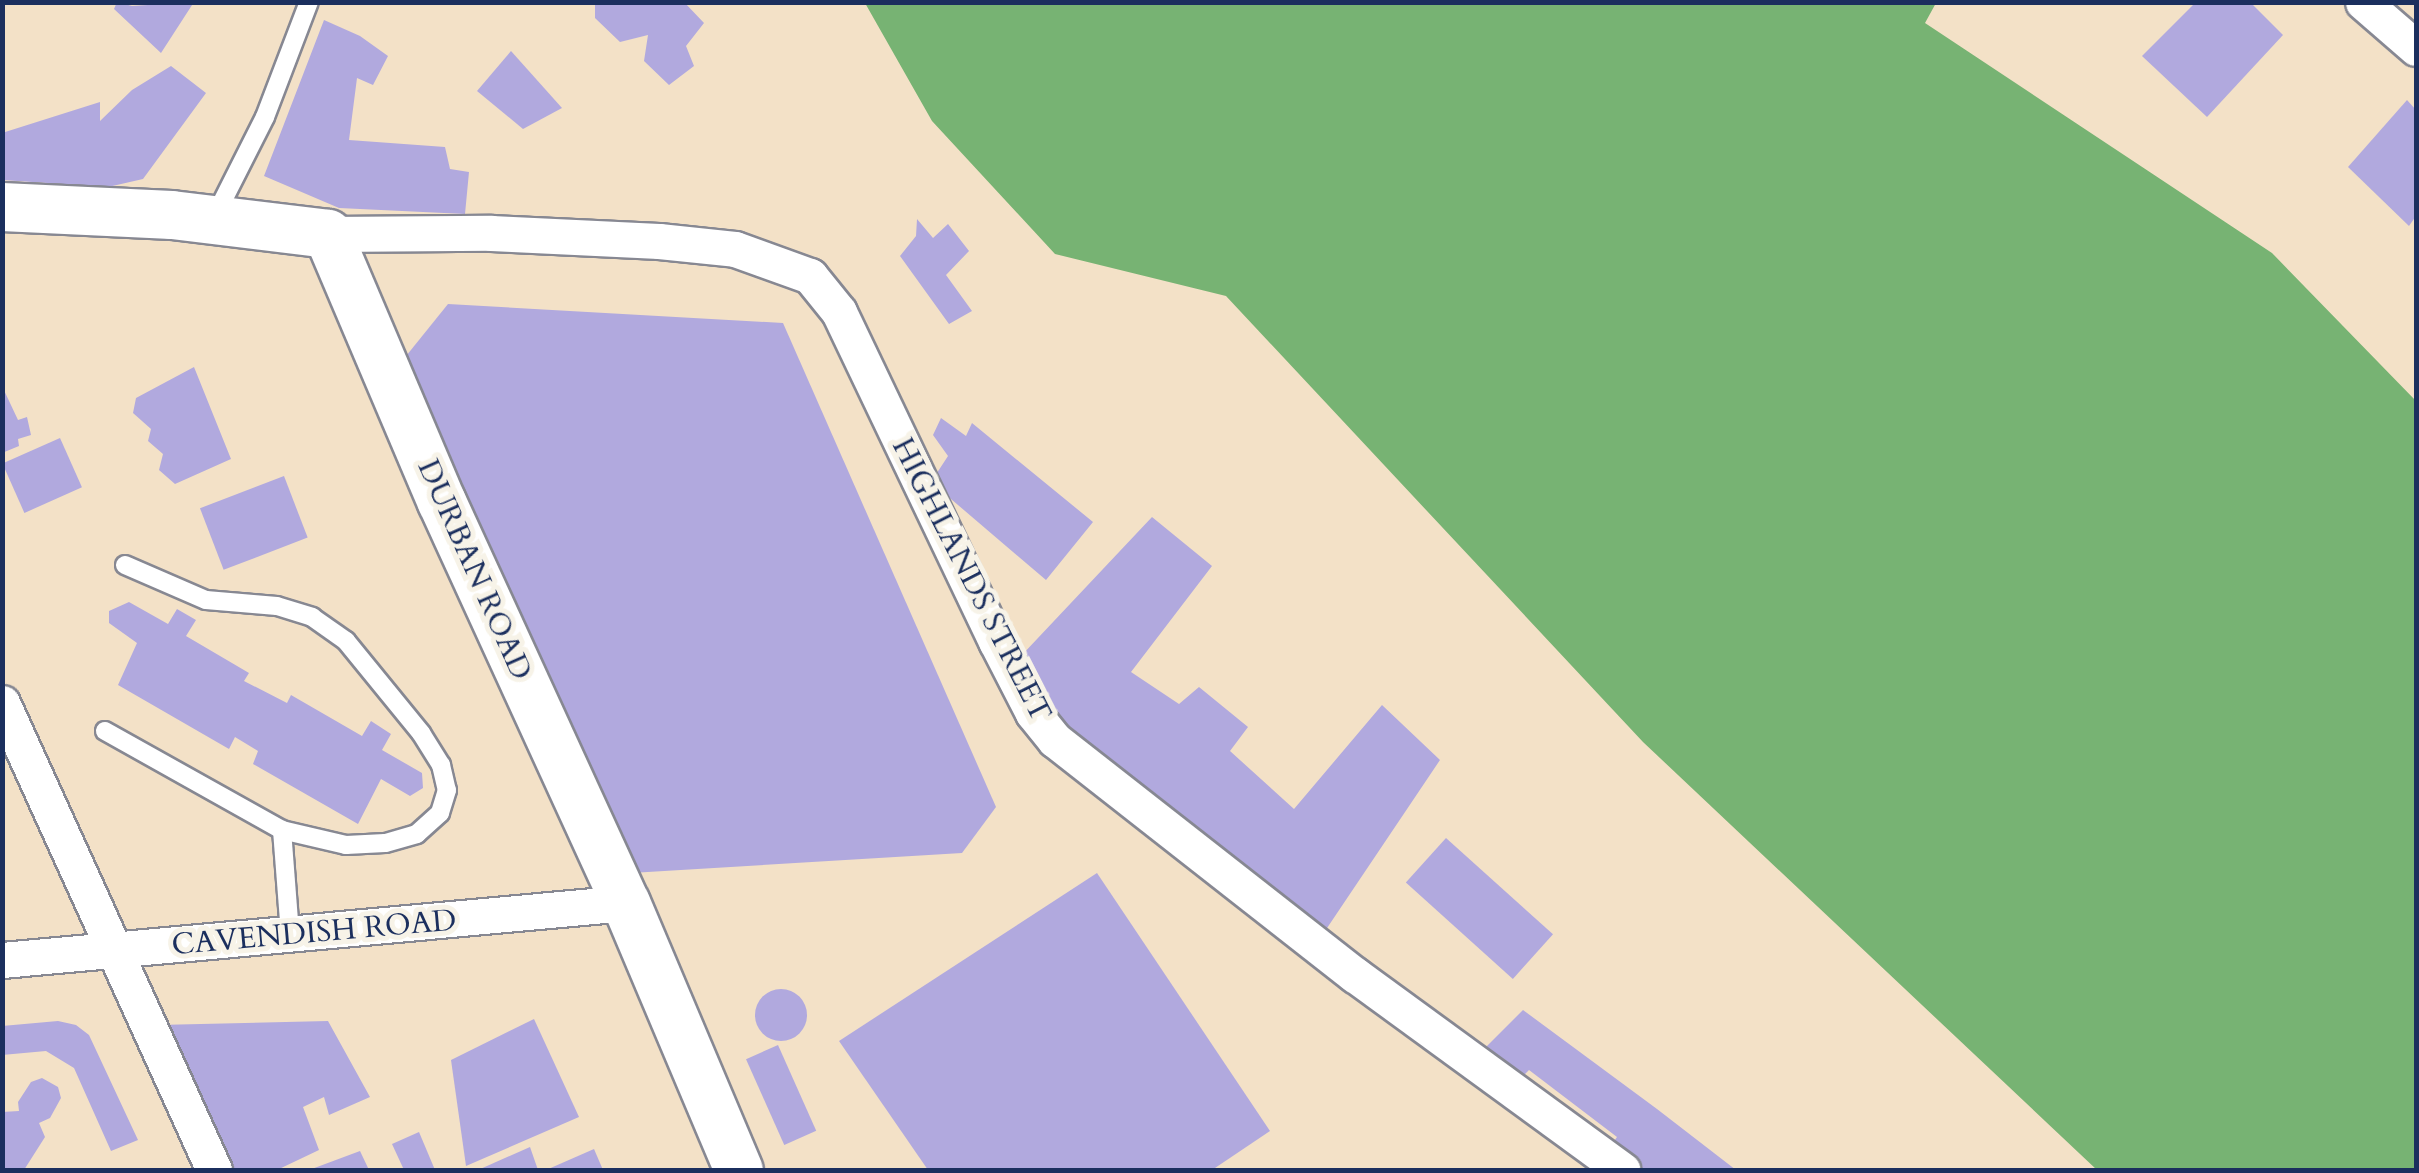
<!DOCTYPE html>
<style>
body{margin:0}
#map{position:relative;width:2419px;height:1173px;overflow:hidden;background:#f3e1c7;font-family:Cardo,serif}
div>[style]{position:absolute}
.forest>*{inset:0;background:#77b373}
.building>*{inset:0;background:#b1a9de;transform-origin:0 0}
.round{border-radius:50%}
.roads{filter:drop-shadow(2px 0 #878892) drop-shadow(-2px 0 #878892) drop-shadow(0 2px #878892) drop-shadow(0 -2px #878892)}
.lane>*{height:18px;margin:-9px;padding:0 9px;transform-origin:9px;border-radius:9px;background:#fff}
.street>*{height:35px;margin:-17.5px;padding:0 17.5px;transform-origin:17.5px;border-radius:17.5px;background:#fff}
.secondary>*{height:48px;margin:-24px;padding:0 24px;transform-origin:24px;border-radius:24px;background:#fff}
span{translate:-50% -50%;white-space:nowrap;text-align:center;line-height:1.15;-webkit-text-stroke:10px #f7f3e8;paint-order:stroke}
.street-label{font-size:30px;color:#1b2f5e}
.frame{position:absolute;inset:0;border:5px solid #1b2f5e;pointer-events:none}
</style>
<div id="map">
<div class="forest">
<i style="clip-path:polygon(865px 3px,1936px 3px,1925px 23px,2272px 253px,2416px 401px,2416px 1170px,2097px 1170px,1643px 742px,1226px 296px,1055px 254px,932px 121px)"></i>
</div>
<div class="building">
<i style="clip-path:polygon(117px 2px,132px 6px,194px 2px,161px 53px,114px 9px)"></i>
<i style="clip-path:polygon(595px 2px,684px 2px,704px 23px,686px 46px,694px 66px,669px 85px,644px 61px,648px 35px,620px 42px,595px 18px)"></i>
<i style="clip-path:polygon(2196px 2px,2250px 2px,2283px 35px,2207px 117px,2142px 56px)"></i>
<i style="clip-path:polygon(324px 20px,360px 36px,388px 56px,373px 85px,357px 78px,349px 140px,445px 147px,450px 169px,469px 172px,465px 214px,339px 208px,264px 176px)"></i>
<i style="clip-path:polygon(511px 51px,562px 108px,523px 129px,477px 91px)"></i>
<i style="clip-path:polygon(171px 66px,206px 93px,143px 179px,108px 187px,2px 180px,2px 133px,100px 102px,100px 121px,132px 90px)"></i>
<i style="clip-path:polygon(2407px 100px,2416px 110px,2416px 216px,2409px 226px,2348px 167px)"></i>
<i style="clip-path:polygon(917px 219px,933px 238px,948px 224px,969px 251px,946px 275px,972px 311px,949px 324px,900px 256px,916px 236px)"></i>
<i style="clip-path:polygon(448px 304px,783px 323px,996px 807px,962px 853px,631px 873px,394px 371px)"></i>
<i style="clip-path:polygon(194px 367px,231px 459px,175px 484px,159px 470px,163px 454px,148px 441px,151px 429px,133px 413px,136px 398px)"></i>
<i style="clip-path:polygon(2px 386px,18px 420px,27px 417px,31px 435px,18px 439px,19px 446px,2px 453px)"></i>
<i style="clip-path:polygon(941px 418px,966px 436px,972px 423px,1093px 522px,1046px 580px,931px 482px,948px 456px,933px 435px)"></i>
<i style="left:60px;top:438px;width:54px;height:63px;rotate:66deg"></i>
<i style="left:284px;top:476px;width:66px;height:90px;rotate:69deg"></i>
<i style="clip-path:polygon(1152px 517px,1212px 566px,1131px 672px,1179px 704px,1199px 687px,1248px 727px,1230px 751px,1294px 809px,1382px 705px,1440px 760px,1321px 937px,1160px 799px,1057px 733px,1021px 656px)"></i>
<i style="clip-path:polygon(129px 602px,168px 624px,177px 609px,196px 620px,186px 636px,249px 673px,244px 681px,287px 703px,291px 695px,362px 736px,371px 721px,391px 734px,382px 750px,422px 773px,423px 788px,410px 796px,381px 779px,358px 824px,253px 764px,258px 751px,235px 737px,229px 749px,118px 685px,137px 643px,109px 623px,109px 611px)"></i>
<i style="left:1446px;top:838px;width:144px;height:60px;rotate:42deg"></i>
<i style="clip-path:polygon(1097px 873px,1270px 1131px,1212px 1170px,928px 1170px,839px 1041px)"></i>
<i class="round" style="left:755px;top:989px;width:52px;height:52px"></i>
<i style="clip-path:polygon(1523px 1010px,1657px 1109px,1736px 1170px,1636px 1170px,1608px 1150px,1617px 1137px,1529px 1070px,1520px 1079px,1485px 1048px)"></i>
<i style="clip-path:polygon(534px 1019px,579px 1117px,466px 1166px,451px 1060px)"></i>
<i style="clip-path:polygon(58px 1021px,76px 1025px,89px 1035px,138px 1140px,111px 1151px,74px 1068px,46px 1051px,2px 1055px,2px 1026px)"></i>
<i style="clip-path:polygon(328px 1021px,370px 1097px,329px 1115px,324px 1097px,303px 1107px,319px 1150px,277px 1170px,222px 1170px,157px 1025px)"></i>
<i style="left:778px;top:1045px;width:94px;height:35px;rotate:66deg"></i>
<i style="clip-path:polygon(42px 1078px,58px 1087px,61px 1098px,50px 1118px,39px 1123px,45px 1137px,24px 1170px,2px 1170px,2px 1112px,19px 1111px,18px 1102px,31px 1082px)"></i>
<i style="clip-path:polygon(419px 1132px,435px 1170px,404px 1170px,392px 1144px)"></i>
<i style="clip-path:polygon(530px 1147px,538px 1170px,478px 1170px)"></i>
<i style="clip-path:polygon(594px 1149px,603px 1170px,546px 1170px)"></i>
<i style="clip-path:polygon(360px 1151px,369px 1170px,309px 1170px)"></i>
</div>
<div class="roads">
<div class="lane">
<i style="left:214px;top:218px;width:113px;rotate:-63.2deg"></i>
<i style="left:265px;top:117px;width:123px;rotate:-69.1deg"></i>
<i style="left:125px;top:565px;width:88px;rotate:23.4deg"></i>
<i style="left:206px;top:600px;width:71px;rotate:4.8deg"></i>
<i style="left:277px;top:606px;width:37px;rotate:17deg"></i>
<i style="left:312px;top:617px;width:42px;rotate:35.2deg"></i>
<i style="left:346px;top:641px;width:119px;rotate:50.8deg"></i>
<i style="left:421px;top:733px;width:38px;rotate:58deg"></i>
<i style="left:441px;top:765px;width:26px;rotate:77deg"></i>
<i style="left:447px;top:790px;width:24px;rotate:107deg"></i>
<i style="left:440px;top:813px;width:31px;rotate:138deg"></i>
<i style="left:417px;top:834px;width:33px;rotate:164deg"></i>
<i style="left:385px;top:843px;width:39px;rotate:177deg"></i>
<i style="left:346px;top:845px;width:66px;rotate:-166.8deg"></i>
<i style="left:105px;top:731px;width:203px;rotate:29.2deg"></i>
<i style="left:282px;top:830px;width:105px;rotate:85.6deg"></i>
</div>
<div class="street">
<i style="left:2363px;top:2px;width:70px;rotate:41deg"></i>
<i style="left:328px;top:234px;width:163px;rotate:-0.4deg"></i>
<i style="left:491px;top:233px;width:168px;rotate:2.7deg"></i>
<i style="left:659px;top:241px;width:76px;rotate:6deg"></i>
<i style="left:735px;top:249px;width:80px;rotate:19.8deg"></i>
<i style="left:810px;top:276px;width:46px;rotate:51.1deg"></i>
<i style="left:839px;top:312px;width:365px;rotate:64.5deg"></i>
<i style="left:996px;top:641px;width:81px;rotate:62.8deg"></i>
<i style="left:1033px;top:713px;width:35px;rotate:51deg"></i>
<i style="left:1055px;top:740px;width:381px;rotate:38.1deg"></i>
<i style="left:1355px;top:975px;width:331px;rotate:36.1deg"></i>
<i style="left:2px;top:703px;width:513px;rotate:65.58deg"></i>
<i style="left:2px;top:960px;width:627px;rotate:-5.22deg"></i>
</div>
<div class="secondary">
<i style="left:2px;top:207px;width:170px;rotate:2.7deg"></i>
<i style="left:172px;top:215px;width:157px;rotate:6.9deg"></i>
<i style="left:328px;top:234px;width:291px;rotate:67deg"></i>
<i style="left:442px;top:502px;width:441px;rotate:65.4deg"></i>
<i style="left:626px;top:903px;width:290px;rotate:67.1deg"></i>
</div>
</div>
<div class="street-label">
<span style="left:474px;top:570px;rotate:66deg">DURBAN ROAD</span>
<span style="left:971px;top:580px;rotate:63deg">HIGHLANDS STREET</span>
<span style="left:314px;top:933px;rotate:-5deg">CAVENDISH ROAD</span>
</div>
<div class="frame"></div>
</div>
